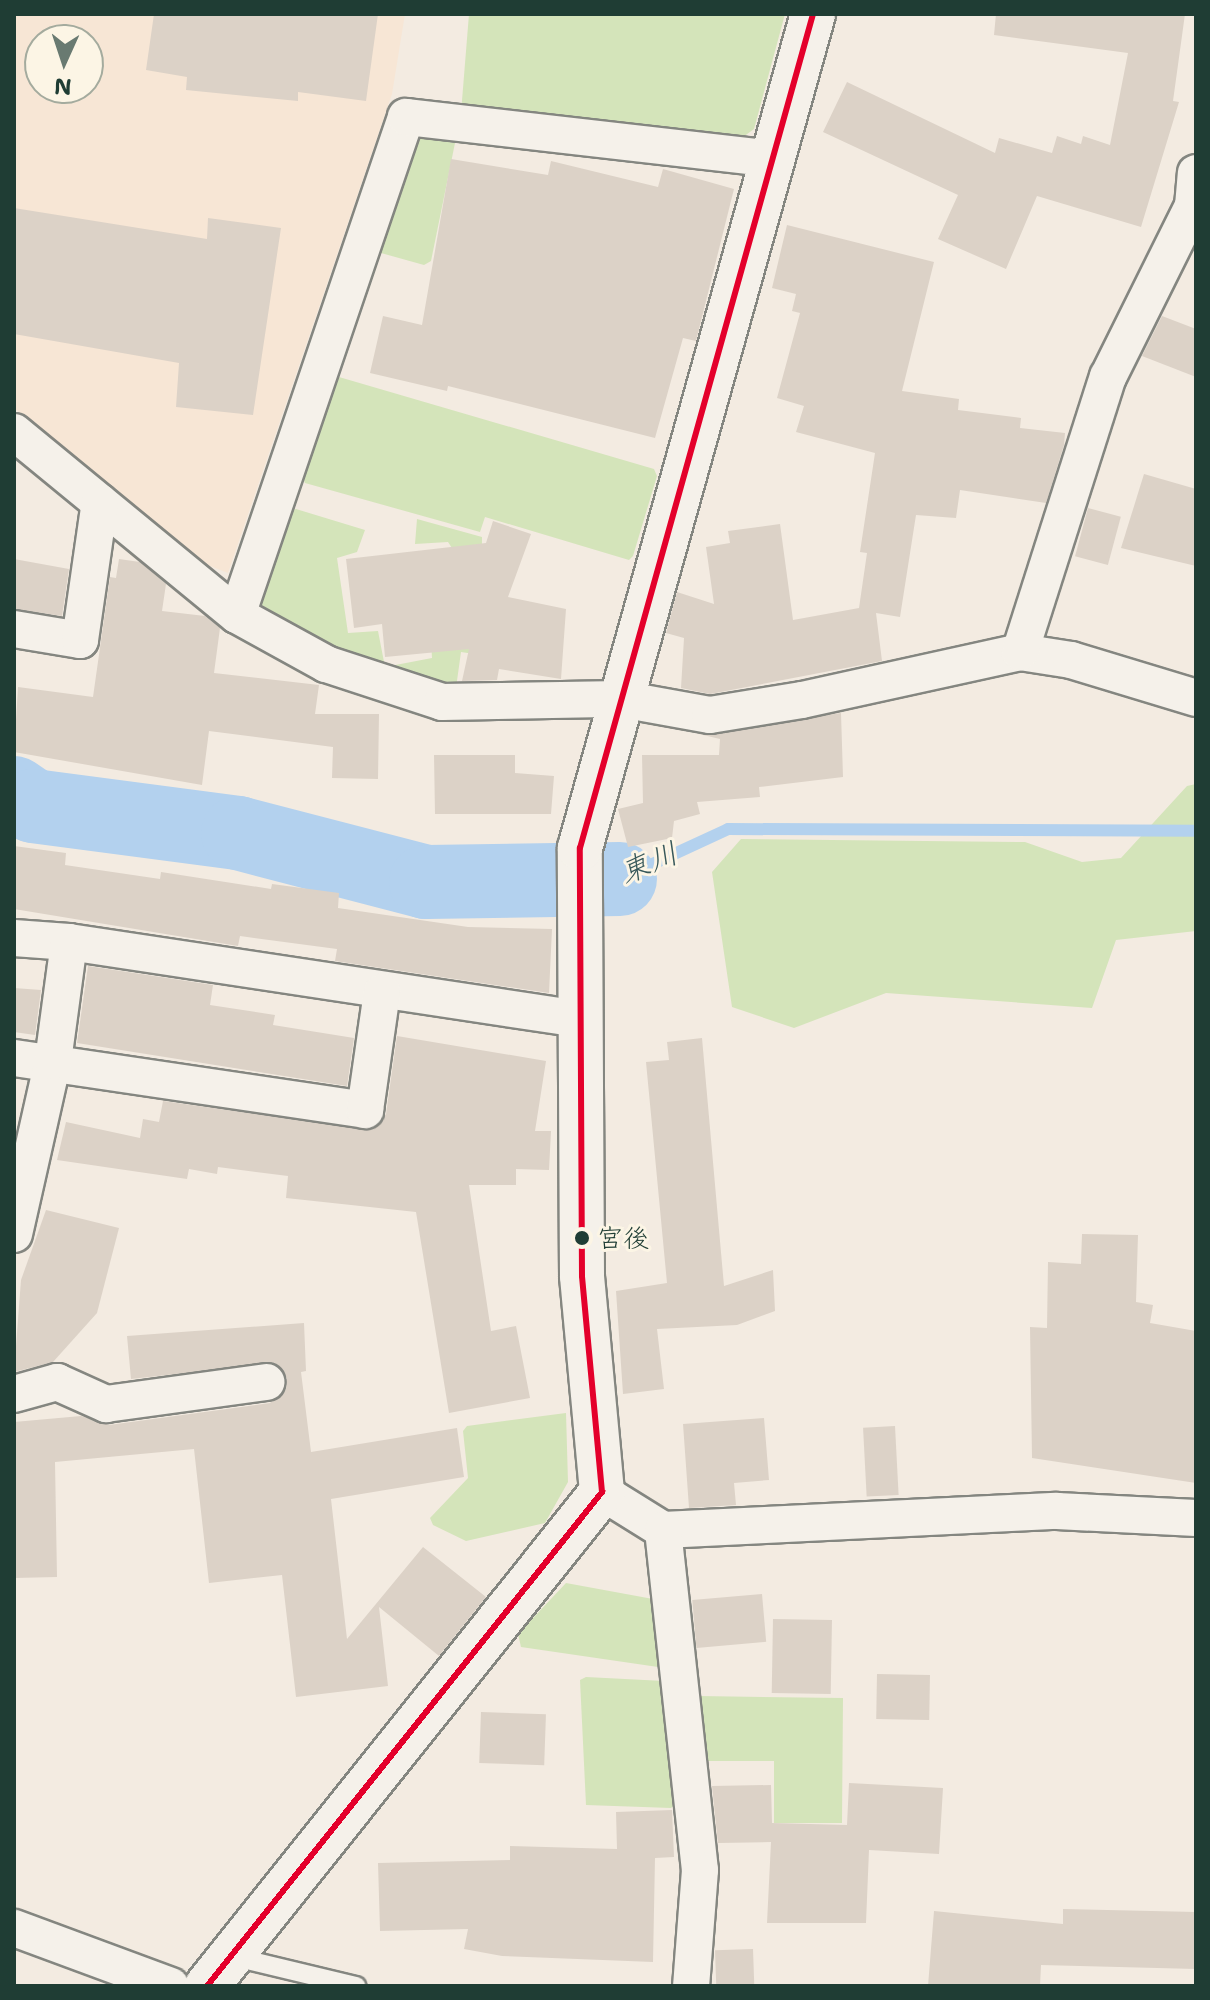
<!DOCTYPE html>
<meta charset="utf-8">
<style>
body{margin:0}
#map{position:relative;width:1210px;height:2000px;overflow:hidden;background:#f3ebe1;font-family:"Shantell Sans","Klee One",sans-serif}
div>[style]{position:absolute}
.built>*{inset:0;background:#f7e6d5}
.green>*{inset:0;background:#d4e4ba}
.stream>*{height:12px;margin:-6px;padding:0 6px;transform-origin:6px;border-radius:6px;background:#b3d1ee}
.river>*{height:74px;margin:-37px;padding:0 37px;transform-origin:37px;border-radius:37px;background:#b3d1ee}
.building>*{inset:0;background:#dcd2c7;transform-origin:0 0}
.roads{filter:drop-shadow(2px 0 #848680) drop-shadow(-2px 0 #848680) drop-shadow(0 2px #848680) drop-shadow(0 -2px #848680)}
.service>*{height:18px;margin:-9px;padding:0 9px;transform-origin:9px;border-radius:9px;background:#f5f1ea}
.minor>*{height:36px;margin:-18px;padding:0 18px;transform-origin:18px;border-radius:18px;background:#f5f1ea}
.tertiary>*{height:44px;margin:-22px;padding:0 22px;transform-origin:22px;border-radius:22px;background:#f5f1ea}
.bus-1>*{height:6px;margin:-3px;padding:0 3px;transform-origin:3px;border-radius:3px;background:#e4002b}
.dots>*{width:22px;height:22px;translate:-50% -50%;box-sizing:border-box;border:4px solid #fcf5e5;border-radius:50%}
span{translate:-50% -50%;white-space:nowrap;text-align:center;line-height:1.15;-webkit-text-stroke:6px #fcf5e5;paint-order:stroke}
.bus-label{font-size:26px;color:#1f3d34}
.left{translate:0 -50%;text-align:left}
.water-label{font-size:30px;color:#37585a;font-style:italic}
.frame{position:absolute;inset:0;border:16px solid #1f3d34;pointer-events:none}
.north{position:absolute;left:24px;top:24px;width:80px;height:80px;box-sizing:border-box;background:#fcf5e5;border:2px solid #a4ab9e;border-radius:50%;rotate:183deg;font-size:22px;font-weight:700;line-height:32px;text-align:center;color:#1f3d34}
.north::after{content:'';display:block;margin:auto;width:28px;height:36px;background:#697a71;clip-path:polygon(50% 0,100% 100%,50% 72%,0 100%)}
</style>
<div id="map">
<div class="built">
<i style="clip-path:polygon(evenodd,14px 14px,405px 14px,392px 94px,228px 573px,200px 562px,14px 408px,14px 14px,40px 40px,88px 40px,88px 88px,40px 88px,40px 40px)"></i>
</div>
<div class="green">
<i style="clip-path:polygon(469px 14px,785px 14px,754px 129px,739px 140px,461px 113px)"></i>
<i style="clip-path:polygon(414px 136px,455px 143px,431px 261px,424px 265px,381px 253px,376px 247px)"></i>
<i style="clip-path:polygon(339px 377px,654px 469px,657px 476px,633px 556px,629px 560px,485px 517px,480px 532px,305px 483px,301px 474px)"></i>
<i style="clip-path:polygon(296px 509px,365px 530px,357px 552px,337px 558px,348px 633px,378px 631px,385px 667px,432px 658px,430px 625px,452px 548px,448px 542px,415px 544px,417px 519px,482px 537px,481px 655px,461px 652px,456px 688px,333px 657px,255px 604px,288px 511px)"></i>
<i style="clip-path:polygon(1196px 784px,1196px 931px,1116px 940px,1092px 1008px,886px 993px,794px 1028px,732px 1007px,712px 872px,741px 839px,1025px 842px,1082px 862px,1121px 858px,1187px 786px)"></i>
<i style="clip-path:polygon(566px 1413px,568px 1482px,545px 1523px,466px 1541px,433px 1525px,430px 1518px,468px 1478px,463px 1431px,467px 1426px)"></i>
<i style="clip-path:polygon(566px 1583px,653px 1599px,665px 1662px,658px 1667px,521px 1647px,518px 1634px)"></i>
<i style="clip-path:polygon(586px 1677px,664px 1681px,675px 1805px,671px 1808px,586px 1805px,580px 1680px)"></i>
<i style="clip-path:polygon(698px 1696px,843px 1698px,842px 1823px,774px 1823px,774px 1761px,697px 1761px)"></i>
</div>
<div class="stream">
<i style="left:620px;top:879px;width:119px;rotate:-24.8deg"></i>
<i style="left:728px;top:829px;width:468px;rotate:0.2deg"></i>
</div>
<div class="river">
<i style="left:14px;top:793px;width:23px;rotate:34deg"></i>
<i style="left:33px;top:806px;width:207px;rotate:7.5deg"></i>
<i style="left:238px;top:833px;width:194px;rotate:14.6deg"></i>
<i style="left:426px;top:882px;width:194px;rotate:-0.9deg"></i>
</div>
<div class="building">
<i style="clip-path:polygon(154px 14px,378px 14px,366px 101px,298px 92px,298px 101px,186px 90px,187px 77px,146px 70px)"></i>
<i style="clip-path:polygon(996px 14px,1185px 14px,1173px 101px,1179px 102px,1141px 227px,1037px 196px,1006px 269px,938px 239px,958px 195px,823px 132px,847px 82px,995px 153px,999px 138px,1052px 153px,1057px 136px,1081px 144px,1083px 136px,1110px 145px,1128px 53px,994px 35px)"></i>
<i style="clip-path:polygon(451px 159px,548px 175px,551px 161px,658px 187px,663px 169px,734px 189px,696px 341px,683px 338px,655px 438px,448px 386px,447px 391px,370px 373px,383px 316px,422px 325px)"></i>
<i style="clip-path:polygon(14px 208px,207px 239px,208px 218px,281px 228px,253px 415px,176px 407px,179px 363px,14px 334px)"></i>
<i style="clip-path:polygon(787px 225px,934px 262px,902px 391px,959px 399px,958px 410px,1021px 418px,1020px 428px,1065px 433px,1064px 445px,1046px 503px,960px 490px,956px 518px,916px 515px,900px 617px,876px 613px,882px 661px,710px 694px,681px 688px,684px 638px,666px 633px,677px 592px,714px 604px,706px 547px,730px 543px,728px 531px,780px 524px,793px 620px,859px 608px,867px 553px,860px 552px,875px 453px,796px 432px,804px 406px,777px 398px,800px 313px,792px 311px,796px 294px,772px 288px)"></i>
<i style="clip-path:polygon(1162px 316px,1196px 329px,1196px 377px,1142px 356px)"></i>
<i style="clip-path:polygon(1144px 474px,1196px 489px,1196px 566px,1121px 548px)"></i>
<i style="left:1088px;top:508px;width:34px;height:50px;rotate:15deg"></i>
<i style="clip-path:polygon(493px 521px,531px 534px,508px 597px,566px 609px,561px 679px,499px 669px,497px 680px,462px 681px,469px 649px,385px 657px,382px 624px,354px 628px,346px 559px,486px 543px)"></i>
<i style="clip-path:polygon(14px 559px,69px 569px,62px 616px,14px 609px)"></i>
<i style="clip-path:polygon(119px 559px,140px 562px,166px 584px,162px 611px,205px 616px,220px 628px,214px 673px,319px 685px,315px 714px,379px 714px,378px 779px,332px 778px,333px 747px,209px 731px,202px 785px,14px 752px,18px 687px,93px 697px,110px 577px,116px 578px)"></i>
<i style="clip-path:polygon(841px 713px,843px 777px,759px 787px,760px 797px,697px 802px,700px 814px,674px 821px,672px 838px,628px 847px,618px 809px,643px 803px,642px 755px,719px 755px,720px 739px,699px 734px)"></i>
<i style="clip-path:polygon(434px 755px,515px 755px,515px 773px,554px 776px,551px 814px,435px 814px)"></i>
<i style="clip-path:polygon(14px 846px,66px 853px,65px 865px,160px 879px,161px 872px,271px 889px,272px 884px,339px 893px,338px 908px,468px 927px,552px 929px,549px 993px,335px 961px,337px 949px,240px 936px,238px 946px,232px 945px,14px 909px)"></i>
<i style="clip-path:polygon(88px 966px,213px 985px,210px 1005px,275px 1015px,273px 1025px,354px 1038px,347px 1086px,77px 1043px)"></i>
<i style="clip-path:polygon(14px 988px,41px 990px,35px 1035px,14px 1032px)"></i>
<i style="clip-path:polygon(397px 1036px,546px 1061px,535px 1131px,551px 1131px,549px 1170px,516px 1169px,516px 1185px,469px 1185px,491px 1331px,516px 1326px,530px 1398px,449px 1413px,416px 1212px,286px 1198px,288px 1176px,218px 1167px,217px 1174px,189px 1169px,187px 1179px,57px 1160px,66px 1122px,140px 1138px,143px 1119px,159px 1122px,163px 1101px,372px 1130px,386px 1114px)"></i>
<i style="clip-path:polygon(702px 1038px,724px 1286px,773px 1270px,775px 1311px,737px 1325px,657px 1329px,664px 1389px,623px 1394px,616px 1291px,667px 1283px,646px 1062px,669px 1060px,667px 1042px)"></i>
<i style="clip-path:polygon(46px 1210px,119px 1228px,97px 1313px,53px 1362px,14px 1372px,21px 1280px)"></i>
<i style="clip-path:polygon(1082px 1234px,1138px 1235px,1136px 1302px,1153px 1305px,1150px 1323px,1196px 1331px,1196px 1483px,1032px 1458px,1030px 1327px,1047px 1328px,1048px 1262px,1081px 1264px)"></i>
<i style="clip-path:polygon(304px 1323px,306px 1371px,301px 1372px,311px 1452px,457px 1428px,464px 1477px,331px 1499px,347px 1639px,423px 1547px,486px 1597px,439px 1656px,379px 1607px,388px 1686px,296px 1697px,282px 1575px,209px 1583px,194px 1449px,55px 1462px,57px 1577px,14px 1578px,14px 1422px,81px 1416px,109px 1425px,270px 1403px,286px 1389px,287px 1378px,275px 1363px,131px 1379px,127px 1336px)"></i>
<i style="clip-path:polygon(764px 1418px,769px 1480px,734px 1483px,736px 1505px,689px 1508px,683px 1424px)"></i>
<i style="left:895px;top:1426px;width:69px;height:32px;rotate:87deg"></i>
<i style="left:762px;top:1594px;width:48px;height:70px;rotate:85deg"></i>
<i style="left:773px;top:1619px;width:59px;height:74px;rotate:1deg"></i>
<i style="left:877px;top:1674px;width:53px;height:45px;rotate:1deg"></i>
<i style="left:481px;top:1712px;width:65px;height:51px;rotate:2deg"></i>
<i style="clip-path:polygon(849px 1783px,943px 1788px,939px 1854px,869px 1850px,866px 1923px,767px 1923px,771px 1842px,718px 1843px,712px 1786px,771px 1785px,772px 1823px,847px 1825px)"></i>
<i style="clip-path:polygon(672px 1810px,674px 1857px,655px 1858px,653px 1962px,502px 1956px,464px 1949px,468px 1929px,380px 1931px,378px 1863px,510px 1860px,510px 1846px,617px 1849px,616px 1812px)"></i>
<i style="clip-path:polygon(1063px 1909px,1196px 1912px,1196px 1969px,1041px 1965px,1040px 1986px,928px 1986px,934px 1911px,1063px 1924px)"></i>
<i style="left:753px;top:1949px;width:37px;height:38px;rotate:88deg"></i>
</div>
<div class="roads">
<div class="service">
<i style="left:231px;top:1956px;width:129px;rotate:13.5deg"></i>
</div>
<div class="minor">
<i style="left:14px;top:432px;width:288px;rotate:39.4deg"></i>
<i style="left:237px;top:615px;width:102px;rotate:28.8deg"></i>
<i style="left:326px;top:664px;width:122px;rotate:18.1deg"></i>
<i style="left:442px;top:702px;width:179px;rotate:-1deg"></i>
<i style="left:621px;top:699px;width:90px;rotate:10.2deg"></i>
<i style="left:710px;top:715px;width:93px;rotate:-9.3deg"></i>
<i style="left:802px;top:700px;width:223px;rotate:-12.4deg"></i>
<i style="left:1020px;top:652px;width:52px;rotate:8.9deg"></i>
<i style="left:1071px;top:660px;width:131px;rotate:16.9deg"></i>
<i style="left:237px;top:615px;width:526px;rotate:-71.25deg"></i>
<i style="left:406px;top:117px;width:369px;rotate:6.5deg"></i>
<i style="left:14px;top:629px;width:67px;rotate:9.5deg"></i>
<i style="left:80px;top:640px;width:139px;rotate:-81.8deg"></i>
<i style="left:1020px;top:652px;width:289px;rotate:-72.3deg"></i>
<i style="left:1108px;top:377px;width:191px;rotate:-63.6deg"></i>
<i style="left:1193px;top:206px;width:33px;rotate:-85deg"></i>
<i style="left:14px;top:938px;width:55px;rotate:4.2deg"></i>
<i style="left:69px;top:942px;width:516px;rotate:8.59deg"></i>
<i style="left:14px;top:1058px;width:355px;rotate:8.4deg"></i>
<i style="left:365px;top:1110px;width:119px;rotate:-81.8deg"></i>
<i style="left:14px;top:1234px;width:177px;rotate:-77.3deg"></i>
<i style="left:53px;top:1061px;width:120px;rotate:-82.3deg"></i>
<i style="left:14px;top:1394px;width:45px;rotate:-15.6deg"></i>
<i style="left:57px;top:1382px;width:54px;rotate:24.2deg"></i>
<i style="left:106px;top:1404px;width:162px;rotate:-7.8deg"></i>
<i style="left:602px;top:1492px;width:72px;rotate:31.9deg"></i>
<i style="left:663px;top:1530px;width:394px;rotate:-2.8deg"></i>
<i style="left:1057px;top:1511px;width:139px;rotate:2.9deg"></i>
<i style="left:663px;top:1530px;width:342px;rotate:83.8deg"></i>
<i style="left:700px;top:1870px;width:116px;rotate:94.4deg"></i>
<i style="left:14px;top:1928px;width:167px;rotate:20.3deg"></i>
</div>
<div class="tertiary">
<i style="left:207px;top:1986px;width:633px;rotate:-51.35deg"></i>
<i style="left:602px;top:1492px;width:217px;rotate:-95.3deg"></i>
<i style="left:582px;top:1276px;width:428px;rotate:-90.3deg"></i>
<i style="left:580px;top:848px;width:866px;rotate:-74.39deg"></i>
</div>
</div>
<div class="bus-1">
<i style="left:207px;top:1986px;width:633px;rotate:-51.35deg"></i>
<i style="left:602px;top:1492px;width:217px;rotate:-95.3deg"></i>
<i style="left:582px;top:1276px;width:428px;rotate:-90.3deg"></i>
<i style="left:580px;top:848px;width:866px;rotate:-74.39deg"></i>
</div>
<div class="dots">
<i style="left:582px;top:1238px;background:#1f3d34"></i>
</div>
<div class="bus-label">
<span class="left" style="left:597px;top:1238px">宮後</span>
</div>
<div class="water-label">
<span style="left:649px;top:863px;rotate:-22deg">東川</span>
</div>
<div class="frame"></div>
<div class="north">N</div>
</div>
